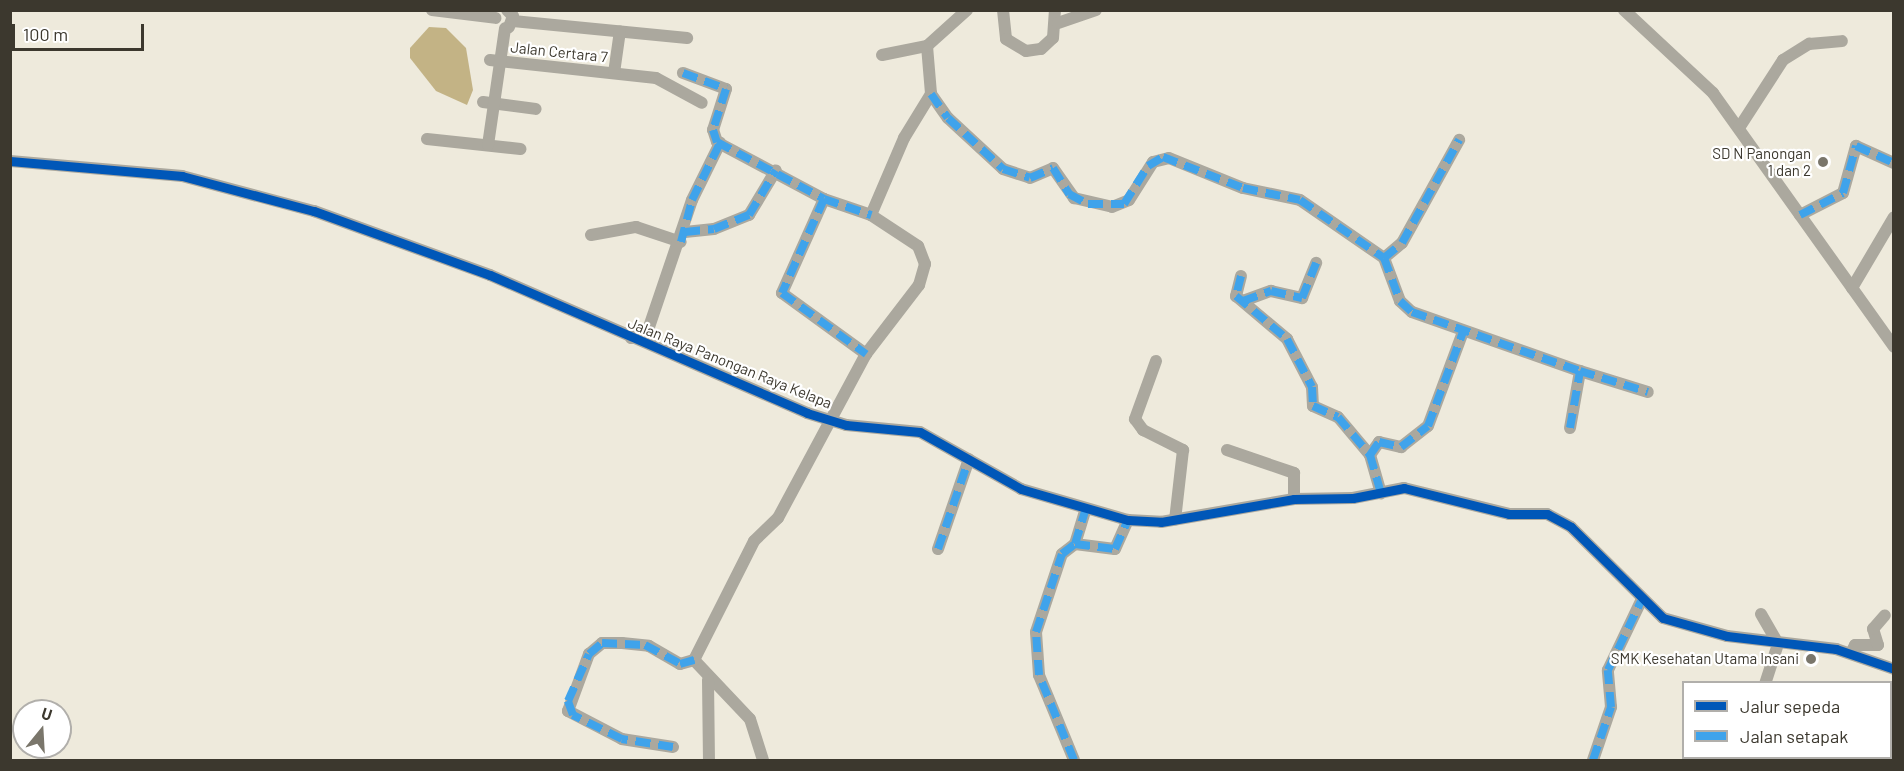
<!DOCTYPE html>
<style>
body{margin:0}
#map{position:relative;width:1904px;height:771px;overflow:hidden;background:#eeeadc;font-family:Barlow,sans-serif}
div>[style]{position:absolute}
.water>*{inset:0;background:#c3b385}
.minor>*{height:12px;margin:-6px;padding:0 6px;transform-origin:6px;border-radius:6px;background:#aba89e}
.quiet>*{height:8px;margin-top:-4px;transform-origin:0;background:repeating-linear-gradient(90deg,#3fa3eb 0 15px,transparent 0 23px)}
.cycleway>*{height:9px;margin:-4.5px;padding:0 4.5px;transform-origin:4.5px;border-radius:4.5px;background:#0057b8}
.dots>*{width:16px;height:16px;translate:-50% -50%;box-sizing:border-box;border:3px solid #fff;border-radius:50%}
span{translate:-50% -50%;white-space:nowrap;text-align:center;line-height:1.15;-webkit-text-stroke:4.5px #fff;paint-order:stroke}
.street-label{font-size:15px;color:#3c382e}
.poi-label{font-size:15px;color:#3c382e}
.right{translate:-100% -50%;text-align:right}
.frame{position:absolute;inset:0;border:12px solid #3c382e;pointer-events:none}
.legend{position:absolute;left:1682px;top:681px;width:210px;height:78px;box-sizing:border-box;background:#fff;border:2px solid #b1afab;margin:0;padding:8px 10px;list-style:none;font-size:18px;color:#3c382e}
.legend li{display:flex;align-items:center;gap:12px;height:30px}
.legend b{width:30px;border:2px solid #b1afab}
.north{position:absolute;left:12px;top:699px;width:60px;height:60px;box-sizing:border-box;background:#fff;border:2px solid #b1afab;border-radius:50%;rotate:18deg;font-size:16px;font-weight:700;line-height:24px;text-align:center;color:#3c382e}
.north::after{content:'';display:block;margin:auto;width:21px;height:27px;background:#7a766b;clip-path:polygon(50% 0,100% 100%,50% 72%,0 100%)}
.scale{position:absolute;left:12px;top:24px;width:132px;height:27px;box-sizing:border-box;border:3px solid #3c382e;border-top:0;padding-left:8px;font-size:18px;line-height:21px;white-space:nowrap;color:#3c382e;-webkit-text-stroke:4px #fff;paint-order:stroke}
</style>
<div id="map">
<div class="water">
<i style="clip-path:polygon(429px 27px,446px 28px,466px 48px,473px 90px,467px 105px,436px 91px,410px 58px,410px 48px)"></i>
</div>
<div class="minor">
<i style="left:432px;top:10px;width:64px;rotate:7.1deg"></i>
<i style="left:507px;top:10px;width:8px;rotate:45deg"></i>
<i style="left:513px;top:16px;width:12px;rotate:110deg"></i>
<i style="left:967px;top:10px;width:54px;rotate:138deg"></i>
<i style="left:927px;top:46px;width:48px;rotate:85.2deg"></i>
<i style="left:931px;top:94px;width:29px;rotate:55deg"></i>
<i style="left:948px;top:118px;width:75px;rotate:42.8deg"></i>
<i style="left:1003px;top:169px;width:28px;rotate:18deg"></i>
<i style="left:1030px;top:178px;width:25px;rotate:-23deg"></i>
<i style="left:1053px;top:168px;width:37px;rotate:55deg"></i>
<i style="left:1074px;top:198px;width:39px;rotate:13deg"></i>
<i style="left:1112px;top:207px;width:18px;rotate:-22deg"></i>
<i style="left:1129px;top:200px;width:45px;rotate:-57.7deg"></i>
<i style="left:1153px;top:162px;width:16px;rotate:-14deg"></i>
<i style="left:1169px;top:158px;width:80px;rotate:22.1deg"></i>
<i style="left:1243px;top:188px;width:58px;rotate:11.9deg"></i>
<i style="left:1300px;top:200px;width:102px;rotate:34.6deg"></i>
<i style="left:1384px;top:258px;width:46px;rotate:69.6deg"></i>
<i style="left:1400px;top:301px;width:16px;rotate:43deg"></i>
<i style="left:1412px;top:312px;width:178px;rotate:19.4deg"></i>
<i style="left:1003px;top:10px;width:29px;rotate:84deg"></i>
<i style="left:1006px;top:39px;width:23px;rotate:31deg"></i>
<i style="left:1026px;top:51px;width:15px;rotate:-8deg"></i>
<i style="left:1041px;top:49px;width:16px;rotate:-43deg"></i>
<i style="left:1053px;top:38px;width:28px;rotate:-86deg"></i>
<i style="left:1624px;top:10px;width:122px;rotate:43deg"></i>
<i style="left:1713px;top:93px;width:312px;rotate:54.5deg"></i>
<i style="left:513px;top:21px;width:175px;rotate:5.6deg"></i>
<i style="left:1058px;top:23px;width:40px;rotate:-18.9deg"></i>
<i style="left:882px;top:55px;width:46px;rotate:-11.3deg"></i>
<i style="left:490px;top:60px;width:167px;rotate:6.2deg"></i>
<i style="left:656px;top:78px;width:52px;rotate:28.5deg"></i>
<i style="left:614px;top:73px;width:42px;rotate:-81.9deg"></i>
<i style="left:483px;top:102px;width:53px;rotate:7.5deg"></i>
<i style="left:1739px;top:128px;width:81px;rotate:-57.1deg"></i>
<i style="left:1783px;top:60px;width:31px;rotate:-32deg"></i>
<i style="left:1809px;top:44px;width:33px;rotate:-5deg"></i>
<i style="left:427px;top:139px;width:94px;rotate:6.1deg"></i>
<i style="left:488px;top:145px;width:118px;rotate:-81.7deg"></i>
<i style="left:10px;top:161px;width:173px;rotate:5deg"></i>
<i style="left:182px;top:176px;width:137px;rotate:14.9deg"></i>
<i style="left:314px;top:211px;width:187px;rotate:20deg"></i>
<i style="left:490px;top:275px;width:346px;rotate:23.5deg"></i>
<i style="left:807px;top:413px;width:41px;rotate:17.1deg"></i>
<i style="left:846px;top:425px;width:74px;rotate:5.4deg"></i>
<i style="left:920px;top:432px;width:116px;rotate:29.4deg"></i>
<i style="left:1021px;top:489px;width:111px;rotate:16.2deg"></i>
<i style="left:1128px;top:520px;width:33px;rotate:3deg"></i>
<i style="left:1161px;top:522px;width:135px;rotate:-9.8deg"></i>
<i style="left:1294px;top:499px;width:59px;rotate:-1deg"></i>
<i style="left:1353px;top:498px;width:52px;rotate:-11.1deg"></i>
<i style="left:1404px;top:488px;width:108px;rotate:13.9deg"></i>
<i style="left:1509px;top:514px;width:38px"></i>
<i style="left:1547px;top:514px;width:27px;rotate:28deg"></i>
<i style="left:1571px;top:527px;width:129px;rotate:44.7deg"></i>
<i style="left:1663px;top:618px;width:66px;rotate:15.7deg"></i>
<i style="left:1727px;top:636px;width:110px;rotate:6.8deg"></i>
<i style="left:1836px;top:649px;width:61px;rotate:19deg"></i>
<i style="left:824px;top:199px;width:103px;rotate:114.1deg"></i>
<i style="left:782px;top:293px;width:104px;rotate:36deg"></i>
<i style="left:871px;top:215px;width:84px;rotate:-66.8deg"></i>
<i style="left:904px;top:138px;width:52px;rotate:-58.5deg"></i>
<i style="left:1800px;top:215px;width:48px;rotate:-27.1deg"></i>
<i style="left:1843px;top:193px;width:49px;rotate:-74.5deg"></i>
<i style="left:1856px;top:146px;width:42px;rotate:24.1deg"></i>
<i style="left:685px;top:232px;width:29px;rotate:-6deg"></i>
<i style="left:714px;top:229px;width:38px;rotate:-22deg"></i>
<i style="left:749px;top:215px;width:52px;rotate:-59deg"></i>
<i style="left:591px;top:235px;width:46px;rotate:-10.1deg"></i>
<i style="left:636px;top:227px;width:47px;rotate:18.4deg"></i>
<i style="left:1384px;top:258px;width:23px;rotate:-40deg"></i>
<i style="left:1402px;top:243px;width:118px;rotate:-61deg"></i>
<i style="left:1241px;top:276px;width:21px;rotate:104deg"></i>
<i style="left:1236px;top:296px;width:67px;rotate:40.1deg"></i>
<i style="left:1287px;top:339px;width:54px;rotate:62.5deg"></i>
<i style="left:1312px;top:387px;width:19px;rotate:87deg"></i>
<i style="left:1313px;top:406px;width:27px;rotate:24deg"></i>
<i style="left:1338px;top:417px;width:50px;rotate:49.9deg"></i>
<i style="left:1370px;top:455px;width:40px;rotate:74deg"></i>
<i style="left:1852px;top:288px;width:82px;rotate:-59.4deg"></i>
<i style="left:1243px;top:301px;width:30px;rotate:-20deg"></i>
<i style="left:1271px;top:291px;width:32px;rotate:13deg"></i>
<i style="left:1302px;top:298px;width:38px;rotate:-68deg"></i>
<i style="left:631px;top:338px;width:19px;rotate:-25deg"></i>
<i style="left:648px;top:330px;width:137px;rotate:-71.3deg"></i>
<i style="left:692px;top:200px;width:64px;rotate:-63.8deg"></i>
<i style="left:1156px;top:361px;width:62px;rotate:109.9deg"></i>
<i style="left:1135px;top:419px;width:14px;rotate:54deg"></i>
<i style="left:1143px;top:430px;width:45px;rotate:26.6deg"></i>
<i style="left:1183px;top:450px;width:70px;rotate:96.5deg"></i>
<i style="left:1570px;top:428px;width:58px;rotate:-80deg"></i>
<i style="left:1580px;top:371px;width:71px;rotate:17.2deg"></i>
<i style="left:1227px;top:450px;width:71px;rotate:18.9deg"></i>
<i style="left:1294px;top:473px;width:26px;rotate:90deg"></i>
<i style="left:1370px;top:455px;width:16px;rotate:-55deg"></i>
<i style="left:1379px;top:442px;width:23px;rotate:13deg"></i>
<i style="left:1401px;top:447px;width:34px;rotate:-38deg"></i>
<i style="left:1428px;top:426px;width:100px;rotate:-69.6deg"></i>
<i style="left:1075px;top:544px;width:37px;rotate:-73deg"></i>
<i style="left:938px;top:549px;width:95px;rotate:-71deg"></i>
<i style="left:1761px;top:614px;width:34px;rotate:60deg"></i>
<i style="left:1778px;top:644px;width:40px;rotate:108deg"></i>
<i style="left:1851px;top:653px;width:9px;rotate:-63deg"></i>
<i style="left:1855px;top:645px;width:23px"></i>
<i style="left:1878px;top:645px;width:17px;rotate:-107deg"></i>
<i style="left:1873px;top:629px;width:18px;rotate:-49deg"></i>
<i style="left:694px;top:660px;width:81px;rotate:46.5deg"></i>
<i style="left:750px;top:719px;width:43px;rotate:72.4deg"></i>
<i style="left:708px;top:680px;width:80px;rotate:89.3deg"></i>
<i style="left:1890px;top:692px;width:6px;rotate:-45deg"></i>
<i style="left:673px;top:747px;width:52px;rotate:-171.1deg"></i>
<i style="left:622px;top:739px;width:61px;rotate:-152.6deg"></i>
<i style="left:568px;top:711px;width:61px;rotate:-69.8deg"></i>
<i style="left:589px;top:654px;width:17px;rotate:-40deg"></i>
<i style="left:602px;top:643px;width:20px"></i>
<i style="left:622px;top:643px;width:27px;rotate:6deg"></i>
<i style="left:649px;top:646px;width:36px;rotate:30deg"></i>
<i style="left:680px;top:664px;width:15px;rotate:-16deg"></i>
<i style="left:694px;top:660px;width:133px;rotate:-63.2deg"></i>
<i style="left:754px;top:541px;width:33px;rotate:-44deg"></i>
<i style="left:778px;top:518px;width:186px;rotate:-61.8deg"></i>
<i style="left:866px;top:354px;width:87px;rotate:-52.5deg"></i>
<i style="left:919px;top:285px;width:22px;rotate:-74deg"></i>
<i style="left:925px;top:264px;width:19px;rotate:-111deg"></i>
<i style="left:918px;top:246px;width:56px;rotate:-146.6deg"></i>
<i style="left:871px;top:215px;width:50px;rotate:-161.2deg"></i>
<i style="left:824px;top:199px;width:121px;rotate:-152deg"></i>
<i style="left:717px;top:142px;width:13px;rotate:-108deg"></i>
<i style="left:713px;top:130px;width:43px;rotate:-72.4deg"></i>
<i style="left:726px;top:89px;width:46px;rotate:-159.6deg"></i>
<i style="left:1074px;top:760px;width:92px;rotate:-112.4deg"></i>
<i style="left:1039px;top:675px;width:43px;rotate:-94deg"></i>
<i style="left:1036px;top:632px;width:82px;rotate:-71.6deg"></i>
<i style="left:1062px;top:554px;width:16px;rotate:-38deg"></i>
<i style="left:1075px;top:544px;width:40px;rotate:7.1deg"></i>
<i style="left:1115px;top:549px;width:32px;rotate:-66deg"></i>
<i style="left:1593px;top:760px;width:56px;rotate:-71.2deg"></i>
<i style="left:1611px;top:707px;width:37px;rotate:-95deg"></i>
<i style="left:1608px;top:670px;width:76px;rotate:-64.4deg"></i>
<i style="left:1843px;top:760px;width:3px;rotate:-45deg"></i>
</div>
<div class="quiet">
<i style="left:683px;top:73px;width:46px;rotate:20.4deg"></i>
<i style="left:726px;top:89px;width:43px;rotate:107.6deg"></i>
<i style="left:713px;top:130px;width:13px;rotate:72deg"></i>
<i style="left:717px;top:142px;width:121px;rotate:28deg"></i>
<i style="left:824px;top:199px;width:50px;rotate:18.8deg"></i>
<i style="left:931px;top:94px;width:29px;rotate:55deg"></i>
<i style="left:948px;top:118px;width:75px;rotate:42.8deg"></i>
<i style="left:1003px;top:169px;width:28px;rotate:18deg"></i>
<i style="left:1030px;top:178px;width:25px;rotate:-23deg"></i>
<i style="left:1053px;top:168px;width:31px;rotate:58deg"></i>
<i style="left:1069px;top:194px;width:21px;rotate:28deg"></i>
<i style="left:1088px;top:204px;width:36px"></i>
<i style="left:1124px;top:204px;width:45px;rotate:-57.7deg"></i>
<i style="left:1148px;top:166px;width:17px;rotate:-31deg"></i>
<i style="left:1163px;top:157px;width:86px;rotate:21.2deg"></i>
<i style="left:1243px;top:188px;width:58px;rotate:11.9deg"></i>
<i style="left:1300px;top:200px;width:102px;rotate:34.6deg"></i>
<i style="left:1384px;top:258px;width:46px;rotate:69.6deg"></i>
<i style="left:1400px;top:301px;width:16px;rotate:43deg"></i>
<i style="left:1412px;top:312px;width:178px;rotate:19.4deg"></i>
<i style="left:824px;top:199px;width:103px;rotate:114.1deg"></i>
<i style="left:782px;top:293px;width:104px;rotate:36deg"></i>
<i style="left:1800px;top:215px;width:48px;rotate:-27.1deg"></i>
<i style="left:1843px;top:193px;width:49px;rotate:-74.5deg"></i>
<i style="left:1856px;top:146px;width:42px;rotate:24.1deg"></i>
<i style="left:685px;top:232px;width:29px;rotate:-6deg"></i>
<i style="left:714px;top:229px;width:38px;rotate:-22deg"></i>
<i style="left:749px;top:215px;width:52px;rotate:-59deg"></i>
<i style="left:681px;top:242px;width:43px;rotate:-75.3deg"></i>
<i style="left:692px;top:200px;width:64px;rotate:-63.8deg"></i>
<i style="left:1384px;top:258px;width:23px;rotate:-40deg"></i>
<i style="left:1402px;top:243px;width:118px;rotate:-61deg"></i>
<i style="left:1241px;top:276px;width:21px;rotate:104deg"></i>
<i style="left:1236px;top:296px;width:67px;rotate:40.1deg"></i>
<i style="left:1287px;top:339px;width:54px;rotate:62.5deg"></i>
<i style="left:1312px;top:387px;width:19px;rotate:87deg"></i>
<i style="left:1313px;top:406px;width:27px;rotate:24deg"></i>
<i style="left:1338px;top:417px;width:50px;rotate:49.9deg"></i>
<i style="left:1370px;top:455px;width:40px;rotate:74deg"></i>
<i style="left:1243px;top:301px;width:30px;rotate:-20deg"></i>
<i style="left:1271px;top:291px;width:32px;rotate:13deg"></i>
<i style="left:1302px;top:298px;width:38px;rotate:-68deg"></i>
<i style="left:1570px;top:428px;width:58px;rotate:-80deg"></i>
<i style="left:1580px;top:371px;width:71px;rotate:17.2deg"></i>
<i style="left:1370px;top:455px;width:16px;rotate:-55deg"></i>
<i style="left:1379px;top:442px;width:23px;rotate:13deg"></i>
<i style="left:1401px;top:447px;width:34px;rotate:-38deg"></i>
<i style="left:1428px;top:426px;width:100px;rotate:-69.6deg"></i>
<i style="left:1075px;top:544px;width:37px;rotate:-73deg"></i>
<i style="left:938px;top:549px;width:95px;rotate:-71deg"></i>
<i style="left:673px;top:747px;width:52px;rotate:-171.1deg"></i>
<i style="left:622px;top:739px;width:55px;rotate:-153.9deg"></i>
<i style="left:573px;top:715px;width:15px;rotate:-110deg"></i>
<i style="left:568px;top:701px;width:51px;rotate:-65.9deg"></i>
<i style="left:589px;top:654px;width:17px;rotate:-40deg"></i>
<i style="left:602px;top:643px;width:43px;rotate:2.7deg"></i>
<i style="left:645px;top:645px;width:40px;rotate:28deg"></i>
<i style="left:680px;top:664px;width:15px;rotate:-16deg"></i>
<i style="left:1074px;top:760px;width:92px;rotate:-112.4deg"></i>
<i style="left:1039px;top:675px;width:43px;rotate:-94deg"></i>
<i style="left:1036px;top:632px;width:82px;rotate:-71.6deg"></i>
<i style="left:1062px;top:554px;width:16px;rotate:-38deg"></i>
<i style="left:1075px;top:544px;width:40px;rotate:7.1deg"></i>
<i style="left:1115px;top:549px;width:32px;rotate:-66deg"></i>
<i style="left:1593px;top:760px;width:56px;rotate:-71.2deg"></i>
<i style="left:1611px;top:707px;width:37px;rotate:-95deg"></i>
<i style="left:1608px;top:670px;width:76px;rotate:-64.4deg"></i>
</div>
<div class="cycleway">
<i style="left:10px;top:161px;width:173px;rotate:5deg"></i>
<i style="left:182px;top:176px;width:137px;rotate:14.9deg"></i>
<i style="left:314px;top:211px;width:187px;rotate:20deg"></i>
<i style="left:490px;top:275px;width:346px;rotate:23.5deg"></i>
<i style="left:807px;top:413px;width:41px;rotate:17.1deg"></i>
<i style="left:846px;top:425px;width:74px;rotate:5.4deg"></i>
<i style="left:920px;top:432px;width:116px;rotate:29.4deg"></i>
<i style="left:1021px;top:489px;width:111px;rotate:16.2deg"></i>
<i style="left:1128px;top:520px;width:33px;rotate:3deg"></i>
<i style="left:1161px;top:522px;width:135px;rotate:-9.8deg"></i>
<i style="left:1294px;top:499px;width:59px;rotate:-1deg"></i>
<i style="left:1353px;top:498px;width:52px;rotate:-11.1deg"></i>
<i style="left:1404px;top:488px;width:108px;rotate:13.9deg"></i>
<i style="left:1509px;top:514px;width:38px"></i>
<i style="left:1547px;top:514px;width:27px;rotate:28deg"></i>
<i style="left:1571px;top:527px;width:129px;rotate:44.7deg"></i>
<i style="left:1663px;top:618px;width:66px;rotate:15.7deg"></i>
<i style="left:1727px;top:636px;width:110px;rotate:6.8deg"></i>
<i style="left:1836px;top:649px;width:61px;rotate:19deg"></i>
</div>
<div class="dots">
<i style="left:1823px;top:162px;background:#7a766b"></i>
<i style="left:1811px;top:659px;background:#7a766b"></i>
</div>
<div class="street-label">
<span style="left:559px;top:52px;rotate:6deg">Jalan Certara 7</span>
<span style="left:730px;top:363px;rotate:22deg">Jalan Raya Panongan Raya Kelapa</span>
</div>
<div class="poi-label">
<span class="right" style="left:1811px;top:162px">SD N Panongan<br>1 dan 2</span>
<span class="right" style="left:1799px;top:659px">SMK Kesehatan Utama Insani</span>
</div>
<div class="frame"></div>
<ul class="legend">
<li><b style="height:8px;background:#0057b8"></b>Jalur sepeda</li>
<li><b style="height:8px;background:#3fa3eb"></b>Jalan setapak</li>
</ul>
<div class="north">U</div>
<div class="scale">100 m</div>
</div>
